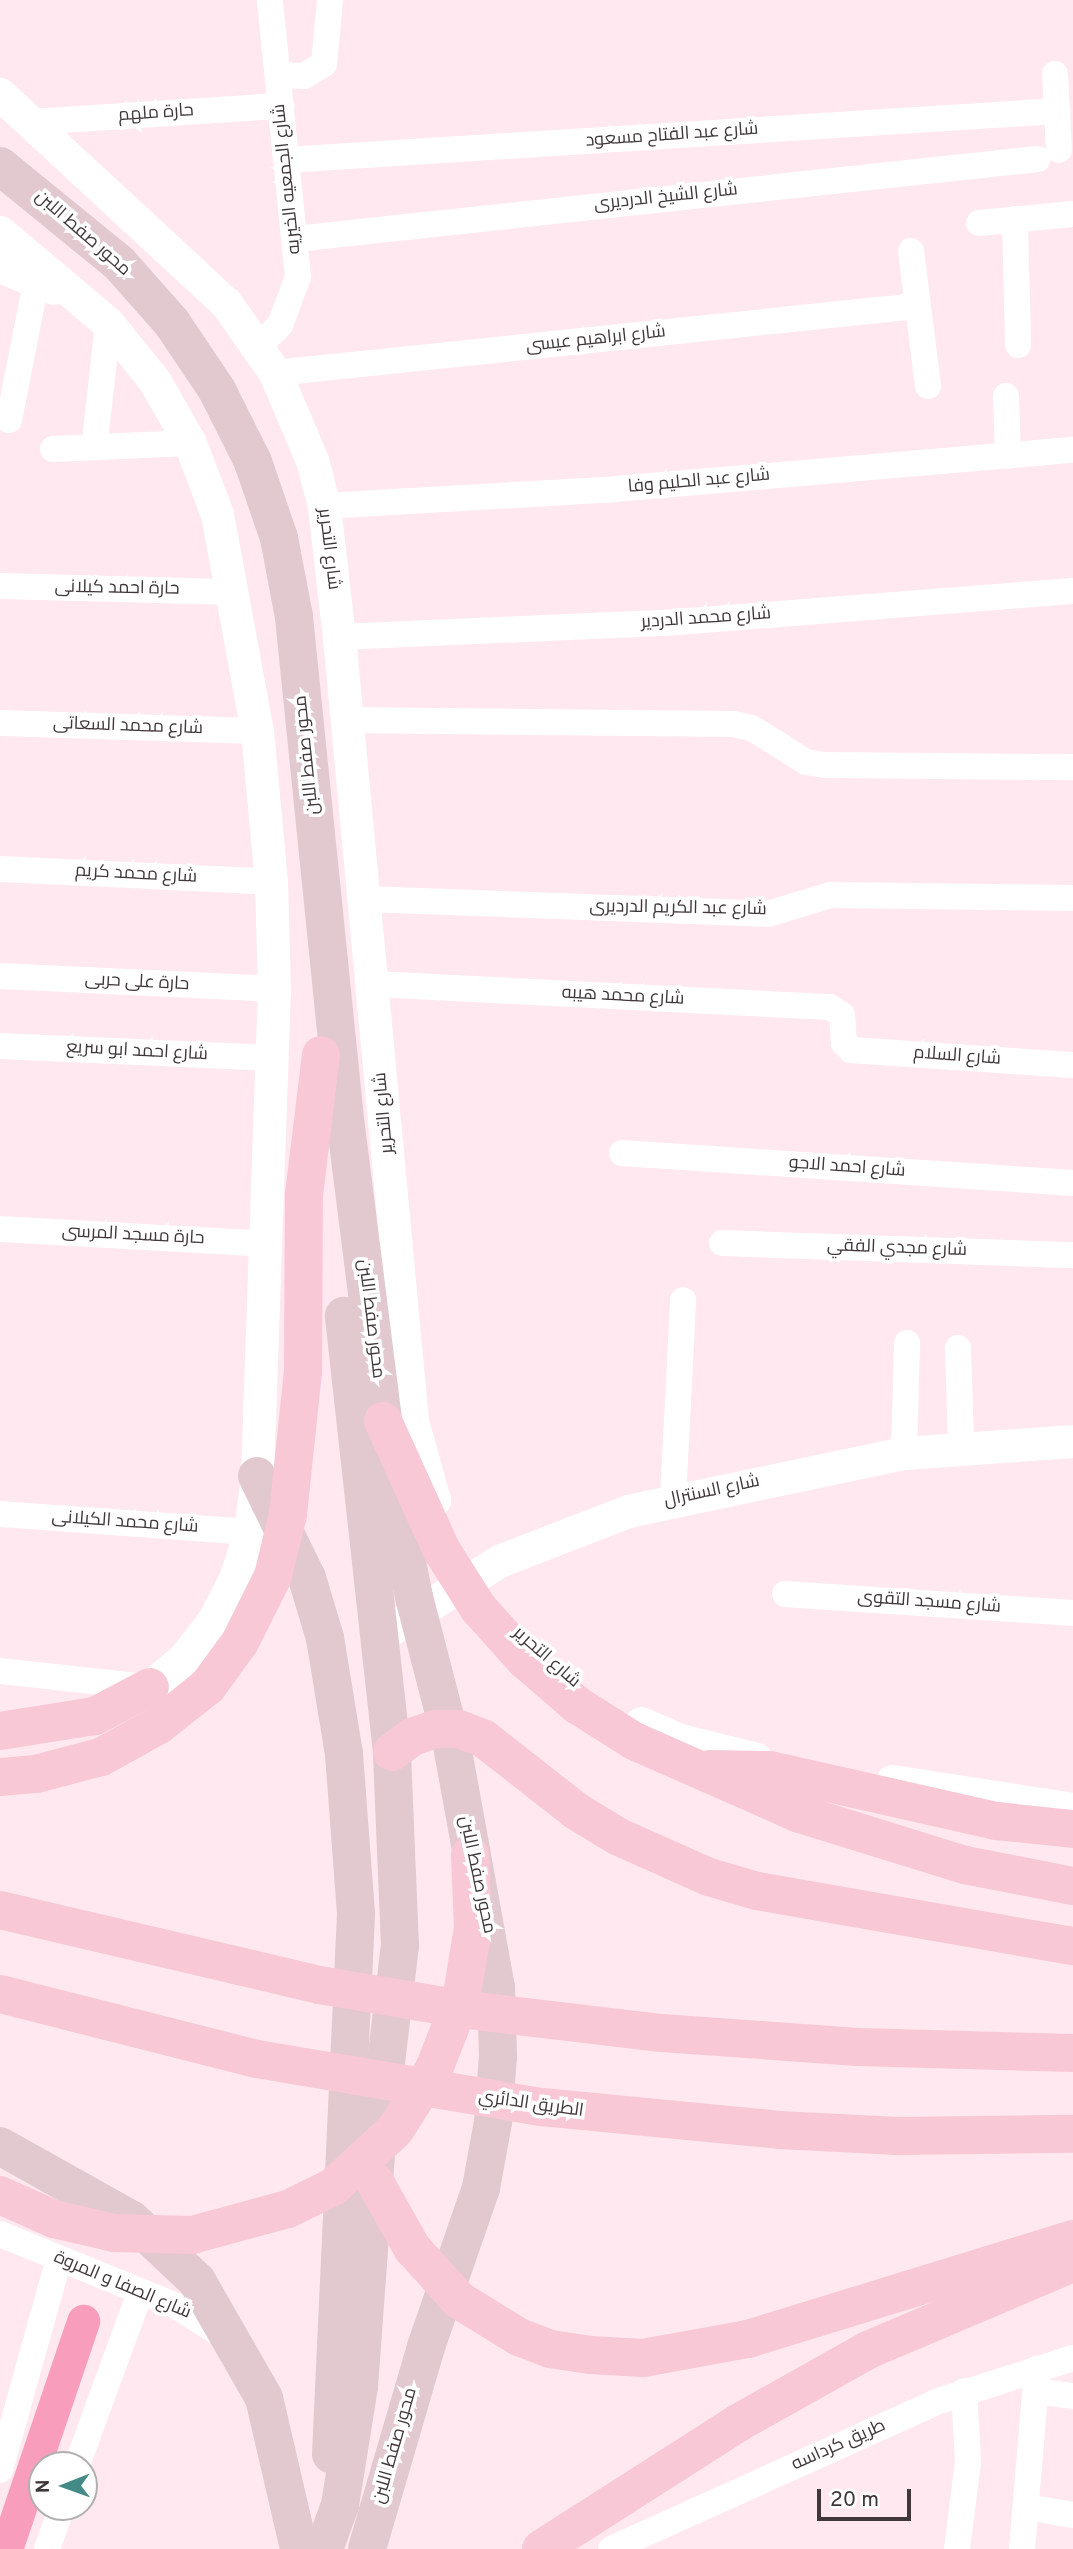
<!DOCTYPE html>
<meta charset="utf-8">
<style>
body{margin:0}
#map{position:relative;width:1073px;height:2549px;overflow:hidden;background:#ffe8ef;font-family:Overpass,Cairo,sans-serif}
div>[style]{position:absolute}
.canal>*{height:33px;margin:-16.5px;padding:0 16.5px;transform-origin:16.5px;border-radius:16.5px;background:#f99dbd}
.minor>*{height:26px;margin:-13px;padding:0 13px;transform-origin:13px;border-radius:13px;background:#fff}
.tertiary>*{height:33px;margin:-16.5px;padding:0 16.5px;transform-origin:16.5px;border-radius:16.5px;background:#fff}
.primary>*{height:38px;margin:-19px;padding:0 19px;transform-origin:19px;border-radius:19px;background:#e2c8cf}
.motorway>*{height:38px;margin:-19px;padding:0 19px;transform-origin:19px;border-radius:19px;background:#f9c8d7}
span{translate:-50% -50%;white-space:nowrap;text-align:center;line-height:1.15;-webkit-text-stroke:7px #fff;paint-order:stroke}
.street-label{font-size:18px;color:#3f3739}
.north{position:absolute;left:28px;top:2451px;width:70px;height:70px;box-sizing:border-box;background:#fff;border:2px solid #b2afb0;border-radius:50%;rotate:269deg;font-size:19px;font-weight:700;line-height:28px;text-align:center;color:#3f3739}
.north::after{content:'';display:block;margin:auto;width:24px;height:32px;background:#448b87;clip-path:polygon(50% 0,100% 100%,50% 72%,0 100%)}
.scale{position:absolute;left:817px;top:2489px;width:94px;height:32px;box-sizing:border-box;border:4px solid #3f3739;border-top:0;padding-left:9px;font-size:21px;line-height:24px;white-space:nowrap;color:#3f3739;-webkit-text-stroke:5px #fff;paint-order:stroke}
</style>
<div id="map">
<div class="canal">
<i style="left:6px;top:2549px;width:241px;rotate:-71.3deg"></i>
</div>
<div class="minor">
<i style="left:1055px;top:74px;width:76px;rotate:87deg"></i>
<i style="left:278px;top:75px;width:26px;rotate:2deg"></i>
<i style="left:304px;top:76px;width:23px;rotate:-31deg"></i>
<i style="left:324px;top:64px;width:64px;rotate:-84.6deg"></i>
<i style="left:31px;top:122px;width:251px;rotate:-3.7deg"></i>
<i style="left:287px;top:160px;width:772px;rotate:-3.64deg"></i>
<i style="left:1015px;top:219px;width:126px;rotate:88.6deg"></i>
<i style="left:979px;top:223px;width:94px;rotate:-5.5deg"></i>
<i style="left:295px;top:239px;width:747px;rotate:-6.15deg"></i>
<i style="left:911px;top:251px;width:136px;rotate:82.8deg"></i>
<i style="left:259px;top:346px;width:30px;rotate:-45deg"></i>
<i style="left:280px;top:325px;width:51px;rotate:-69.4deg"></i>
<i style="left:298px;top:277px;width:278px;rotate:-95.8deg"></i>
<i style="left:275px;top:373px;width:645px;rotate:-5.96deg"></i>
<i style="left:1006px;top:396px;width:60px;rotate:88.1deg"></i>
<i style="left:9px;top:420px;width:141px;rotate:-78.9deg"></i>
<i style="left:96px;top:432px;width:110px;rotate:-83.7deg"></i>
<i style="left:53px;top:449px;width:137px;rotate:-2.5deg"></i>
<i style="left:324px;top:506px;width:280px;rotate:-3.3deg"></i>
<i style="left:604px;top:490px;width:471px;rotate:-4.9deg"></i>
<i style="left:0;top:586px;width:234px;rotate:1.5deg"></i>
<i style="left:339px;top:637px;width:339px;rotate:-2.5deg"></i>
<i style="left:678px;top:622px;width:396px;rotate:-4.5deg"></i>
<i style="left:347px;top:720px;width:387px;rotate:0.6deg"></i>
<i style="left:734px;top:724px;width:18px;rotate:13deg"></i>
<i style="left:752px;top:728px;width:64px;rotate:32.2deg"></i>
<i style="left:806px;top:762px;width:19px;rotate:9deg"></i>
<i style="left:825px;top:765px;width:248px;rotate:0.5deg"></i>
<i style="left:0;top:723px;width:257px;rotate:1.8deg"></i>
<i style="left:0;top:869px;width:271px;rotate:2.7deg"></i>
<i style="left:365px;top:899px;width:403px;rotate:2.1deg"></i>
<i style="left:768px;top:914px;width:65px;rotate:-17deg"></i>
<i style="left:830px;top:895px;width:243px;rotate:0.7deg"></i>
<i style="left:0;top:976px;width:274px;rotate:2.7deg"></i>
<i style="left:374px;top:984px;width:457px;rotate:2.9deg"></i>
<i style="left:830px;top:1007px;width:14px;rotate:34deg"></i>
<i style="left:842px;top:1015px;width:28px;rotate:86deg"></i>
<i style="left:844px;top:1043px;width:10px;rotate:45deg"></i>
<i style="left:851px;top:1050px;width:223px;rotate:3.9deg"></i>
<i style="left:0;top:1046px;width:274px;rotate:2.5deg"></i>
<i style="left:622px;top:1153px;width:452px;rotate:3.8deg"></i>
<i style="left:0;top:1229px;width:266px;rotate:3.2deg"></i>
<i style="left:722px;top:1243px;width:351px;rotate:2deg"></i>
<i style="left:958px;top:1348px;width:98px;rotate:88.2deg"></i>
<i style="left:904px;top:1453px;width:110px;rotate:-88.4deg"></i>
<i style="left:673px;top:1500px;width:200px;rotate:-87.1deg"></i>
<i style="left:0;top:1514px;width:251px;rotate:4.1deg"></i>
<i style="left:785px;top:1594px;width:289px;rotate:3.8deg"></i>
<i style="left:0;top:1671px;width:149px;rotate:6.2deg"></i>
<i style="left:0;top:2234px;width:190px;rotate:22.2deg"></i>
<i style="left:176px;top:2306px;width:57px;rotate:32deg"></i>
<i style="left:1036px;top:2391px;width:37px;rotate:8deg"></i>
<i style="left:77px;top:2465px;width:183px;rotate:-69.9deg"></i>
<i style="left:0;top:2470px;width:219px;rotate:-74.4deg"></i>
<i style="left:1026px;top:2507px;width:48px;rotate:9.7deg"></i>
<i style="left:47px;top:2549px;width:45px;rotate:-70.3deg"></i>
<i style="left:611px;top:2549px;width:357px;rotate:-24.3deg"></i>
<i style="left:936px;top:2402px;width:144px;rotate:-17.8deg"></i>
<i style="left:957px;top:2549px;width:88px;rotate:-82.8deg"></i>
<i style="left:968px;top:2462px;width:71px;rotate:-93.2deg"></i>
<i style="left:1022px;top:2549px;width:181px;rotate:-85.2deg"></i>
</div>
<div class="tertiary">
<i style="left:0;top:94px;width:308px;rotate:42.8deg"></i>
<i style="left:226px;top:303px;width:85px;rotate:55deg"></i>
<i style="left:275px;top:373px;width:95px;rotate:67deg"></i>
<i style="left:312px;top:460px;width:48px;rotate:75.4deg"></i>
<i style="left:324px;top:506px;width:132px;rotate:83.5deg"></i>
<i style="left:339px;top:637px;width:787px;rotate:84.68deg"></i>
<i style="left:412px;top:1421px;width:82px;rotate:74.4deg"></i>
<i style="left:0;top:232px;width:141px;rotate:40.1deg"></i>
<i style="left:108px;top:323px;width:73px;rotate:51.1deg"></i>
<i style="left:154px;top:380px;width:73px;rotate:60.3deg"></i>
<i style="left:190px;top:443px;width:76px;rotate:69.2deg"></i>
<i style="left:217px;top:514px;width:221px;rotate:79.6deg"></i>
<i style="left:257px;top:731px;width:152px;rotate:84.7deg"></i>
<i style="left:271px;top:882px;width:107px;rotate:88.4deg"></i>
<i style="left:274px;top:989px;width:487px;rotate:92deg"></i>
<i style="left:257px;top:1476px;width:56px;rotate:97.1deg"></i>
<i style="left:250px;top:1532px;width:49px;rotate:107.7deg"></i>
<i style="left:235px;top:1579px;width:47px;rotate:117.6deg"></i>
<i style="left:213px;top:1621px;width:46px;rotate:127.9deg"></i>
<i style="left:185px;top:1657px;width:46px;rotate:139.4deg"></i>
<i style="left:0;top:266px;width:57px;rotate:22.5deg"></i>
<i style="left:380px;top:1636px;width:141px;rotate:-32.2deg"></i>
<i style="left:499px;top:1561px;width:138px;rotate:-21.2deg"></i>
<i style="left:628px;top:1511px;width:282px;rotate:-11.9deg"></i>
<i style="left:904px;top:1453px;width:169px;rotate:-4.1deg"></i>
<i style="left:641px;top:1723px;width:43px;rotate:23.6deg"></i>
<i style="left:680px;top:1740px;width:78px;rotate:14deg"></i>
<i style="left:892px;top:1781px;width:183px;rotate:8.8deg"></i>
</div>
<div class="primary">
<i style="left:0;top:166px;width:154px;rotate:39.2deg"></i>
<i style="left:119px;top:263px;width:80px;rotate:48.5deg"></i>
<i style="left:172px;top:323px;width:81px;rotate:56.1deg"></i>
<i style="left:217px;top:390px;width:80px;rotate:63.4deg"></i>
<i style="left:253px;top:462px;width:80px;rotate:71.1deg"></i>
<i style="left:279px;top:538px;width:80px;rotate:79.2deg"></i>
<i style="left:294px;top:617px;width:497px;rotate:84.2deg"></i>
<i style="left:344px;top:1111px;width:367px;rotate:82.8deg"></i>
<i style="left:390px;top:1475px;width:124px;rotate:78.9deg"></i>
<i style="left:414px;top:1597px;width:148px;rotate:75.5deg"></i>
<i style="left:451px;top:1740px;width:251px;rotate:79.7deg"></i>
<i style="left:496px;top:1987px;width:69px;rotate:88.3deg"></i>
<i style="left:498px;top:2056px;width:66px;rotate:94.3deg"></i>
<i style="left:493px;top:2122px;width:67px;rotate:100.3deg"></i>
<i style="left:481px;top:2188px;width:168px;rotate:109.1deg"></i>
<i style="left:426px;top:2347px;width:210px;rotate:106.3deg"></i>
<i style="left:257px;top:1476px;width:114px;rotate:63.9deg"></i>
<i style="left:307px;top:1578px;width:63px;rotate:73.3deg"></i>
<i style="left:325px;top:1638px;width:118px;rotate:80.7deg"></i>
<i style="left:344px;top:1754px;width:160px;rotate:85.7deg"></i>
<i style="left:356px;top:1914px;width:541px;rotate:92.65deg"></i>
<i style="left:0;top:2146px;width:151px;rotate:29.3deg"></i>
<i style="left:132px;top:2220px;width:89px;rotate:43.2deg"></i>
<i style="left:197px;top:2281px;width:135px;rotate:60.2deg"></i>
<i style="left:264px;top:2398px;width:155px;rotate:76.9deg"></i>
<i style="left:324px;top:2549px;width:47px;rotate:-70deg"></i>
<i style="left:340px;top:2505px;width:121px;rotate:-80.9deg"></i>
<i style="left:359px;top:2386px;width:249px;rotate:-85.8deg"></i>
<i style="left:377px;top:2138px;width:193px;rotate:-83.2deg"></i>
<i style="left:400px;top:1946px;width:194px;rotate:-92.4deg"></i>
<i style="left:392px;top:1752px;width:439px;rotate:-96.3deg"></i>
</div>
<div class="motorway">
<i style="left:383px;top:1421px;width:143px;rotate:65.6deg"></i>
<i style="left:442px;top:1551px;width:69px;rotate:57.5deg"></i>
<i style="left:479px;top:1609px;width:69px;rotate:48deg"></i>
<i style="left:525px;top:1660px;width:69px;rotate:40.9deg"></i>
<i style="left:577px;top:1705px;width:67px;rotate:32.3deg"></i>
<i style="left:634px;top:1741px;width:178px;rotate:23.8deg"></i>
<i style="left:797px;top:1813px;width:176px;rotate:17.2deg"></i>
<i style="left:965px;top:1865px;width:110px;rotate:11deg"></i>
<i style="left:0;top:1731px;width:96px;rotate:-9deg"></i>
<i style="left:95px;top:1716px;width:62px;rotate:-27.8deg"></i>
<i style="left:392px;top:1752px;width:25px;rotate:-37deg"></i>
<i style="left:412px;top:1737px;width:24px;rotate:-19deg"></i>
<i style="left:435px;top:1729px;width:24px"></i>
<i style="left:459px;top:1729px;width:26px;rotate:21deg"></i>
<i style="left:483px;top:1738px;width:118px;rotate:38.1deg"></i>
<i style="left:576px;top:1811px;width:50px;rotate:31.2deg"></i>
<i style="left:619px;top:1837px;width:98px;rotate:24deg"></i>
<i style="left:709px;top:1877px;width:50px;rotate:16.3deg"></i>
<i style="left:757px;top:1891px;width:321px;rotate:9.9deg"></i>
<i style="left:710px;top:1769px;width:60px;rotate:1deg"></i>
<i style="left:770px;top:1770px;width:233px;rotate:12.7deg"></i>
<i style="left:997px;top:1821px;width:76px;rotate:6deg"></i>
<i style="left:0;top:1777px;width:36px;rotate:-5deg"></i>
<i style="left:36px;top:1774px;width:67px;rotate:-14.7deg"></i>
<i style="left:101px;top:1757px;width:66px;rotate:-28.9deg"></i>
<i style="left:159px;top:1725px;width:63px;rotate:-38.5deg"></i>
<i style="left:208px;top:1686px;width:54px;rotate:-54deg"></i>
<i style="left:240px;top:1642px;width:74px;rotate:-63.4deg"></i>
<i style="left:273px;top:1576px;width:64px;rotate:-76.4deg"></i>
<i style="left:288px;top:1514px;width:143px;rotate:-84deg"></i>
<i style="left:303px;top:1372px;width:177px;rotate:-89.7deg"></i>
<i style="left:304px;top:1195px;width:141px;rotate:-83.1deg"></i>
<i style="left:0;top:1910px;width:328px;rotate:13.2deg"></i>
<i style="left:319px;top:1985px;width:151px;rotate:9.5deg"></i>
<i style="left:468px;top:2010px;width:195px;rotate:6.8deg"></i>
<i style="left:662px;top:2033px;width:196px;rotate:4.1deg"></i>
<i style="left:858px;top:2047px;width:215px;rotate:1.6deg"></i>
<i style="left:0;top:1994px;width:265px;rotate:14.2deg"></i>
<i style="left:257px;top:2059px;width:289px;rotate:9.6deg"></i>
<i style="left:542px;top:2107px;width:238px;rotate:5.5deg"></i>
<i style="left:779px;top:2130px;width:119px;rotate:2.9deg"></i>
<i style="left:898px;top:2136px;width:175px;rotate:-0.7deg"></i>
<i style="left:375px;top:2182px;width:76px;rotate:60.7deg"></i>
<i style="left:412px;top:2248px;width:70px;rotate:47.9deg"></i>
<i style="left:459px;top:2300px;width:70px;rotate:31.7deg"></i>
<i style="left:519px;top:2337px;width:33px;rotate:21deg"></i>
<i style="left:550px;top:2349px;width:40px;rotate:8.5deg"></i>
<i style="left:590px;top:2355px;width:53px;rotate:3.2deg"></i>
<i style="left:643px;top:2358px;width:107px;rotate:-10.3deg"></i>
<i style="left:748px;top:2339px;width:340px;rotate:-17.1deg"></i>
<i style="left:0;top:2195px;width:59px;rotate:24deg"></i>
<i style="left:54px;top:2219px;width:62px;rotate:13.1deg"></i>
<i style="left:114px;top:2233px;width:78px;rotate:1.5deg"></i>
<i style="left:192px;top:2235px;width:99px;rotate:-15.2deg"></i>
<i style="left:288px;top:2209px;width:50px;rotate:-26.1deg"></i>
<i style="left:333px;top:2187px;width:84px;rotate:-42.6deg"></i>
<i style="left:395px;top:2130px;width:72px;rotate:-57.4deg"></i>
<i style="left:434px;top:2069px;width:74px;rotate:-68.6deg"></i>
<i style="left:461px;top:2000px;width:73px;rotate:-80.5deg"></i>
<i style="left:473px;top:1928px;width:73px;rotate:-92.4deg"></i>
<i style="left:541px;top:2549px;width:234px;rotate:-32.6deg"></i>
<i style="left:738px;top:2423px;width:149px;rotate:-29.3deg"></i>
<i style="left:868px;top:2350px;width:223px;rotate:-23deg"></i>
</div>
<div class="street-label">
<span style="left:156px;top:114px;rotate:-4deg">حارة ملهم</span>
<span style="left:672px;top:136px;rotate:-4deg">شارع عبد الفتاح مسعود</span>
<span style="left:288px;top:179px;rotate:-96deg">شارع الجمعيه الخيريه</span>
<span style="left:666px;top:198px;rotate:-6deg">شارع الشيخ الدرديرى</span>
<span style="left:82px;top:234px;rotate:41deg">محور صفط اللبن</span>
<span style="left:596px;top:340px;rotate:-6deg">شارع ابراهيم عيسى</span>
<span style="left:699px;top:482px;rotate:-5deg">شارع عبد الحليم وفا</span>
<span style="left:328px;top:549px;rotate:83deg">شارع التحرير</span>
<span style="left:117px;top:589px;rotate:1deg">حارة احمد كيلانى</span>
<span style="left:706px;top:619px;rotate:-4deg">شارع محمد الدردير</span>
<span style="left:128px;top:727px;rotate:2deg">شارع محمد السعاتى</span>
<span style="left:308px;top:755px;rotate:-96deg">محور صفط اللبن</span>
<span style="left:136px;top:875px;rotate:3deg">شارع محمد كريم</span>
<span style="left:678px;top:909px;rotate:1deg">شارع عبد الكريم الدرديرى</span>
<span style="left:137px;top:983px;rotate:3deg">حارة على حربى</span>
<span style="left:623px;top:997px;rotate:3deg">شارع محمد هيبه</span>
<span style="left:137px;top:1052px;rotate:3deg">شارع احمد ابو سريع</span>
<span style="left:957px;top:1057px;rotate:4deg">شارع السلام</span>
<span style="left:385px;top:1113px;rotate:-95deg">شارع التحرير</span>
<span style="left:847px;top:1168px;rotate:4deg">شارع احمد الاجو</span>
<span style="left:133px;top:1236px;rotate:3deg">حارة مسجد المرسى</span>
<span style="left:897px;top:1249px;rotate:2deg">شارع مجدي الفقي</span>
<span style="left:370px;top:1319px;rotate:83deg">محور صفط اللبن</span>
<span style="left:712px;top:1492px;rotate:-12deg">شارع السنترال</span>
<span style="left:125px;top:1523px;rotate:4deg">شارع محمد الكيلانى</span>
<span style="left:929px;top:1603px;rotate:4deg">شارع مسجد التقوى</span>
<span style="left:546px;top:1658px;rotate:41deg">شارع التحرير</span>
<span style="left:476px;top:1875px;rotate:78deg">محور صفط اللبن</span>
<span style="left:531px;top:2105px;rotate:8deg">الطريق الدائري</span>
<span style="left:122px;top:2286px;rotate:23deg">شارع الصفا و المروة</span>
<span style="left:396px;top:2446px;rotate:-74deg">محور صفط اللبن</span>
<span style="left:839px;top:2446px;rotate:-24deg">طريق كرداسه</span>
</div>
<div class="north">N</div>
<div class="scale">20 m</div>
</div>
